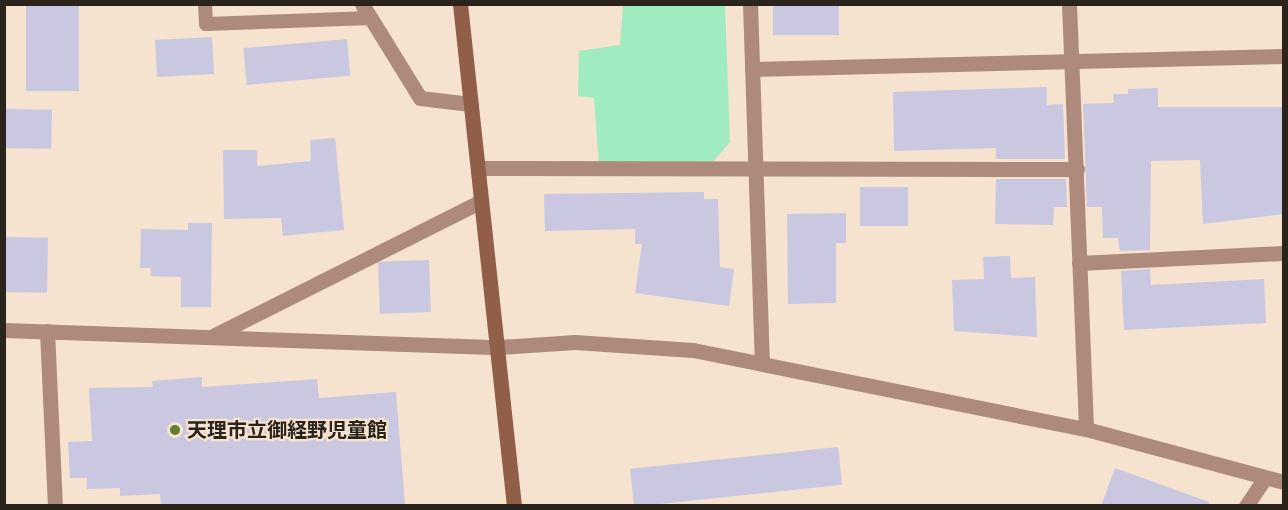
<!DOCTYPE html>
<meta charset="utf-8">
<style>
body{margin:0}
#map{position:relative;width:1288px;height:510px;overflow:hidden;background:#f5e2cf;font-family:"Crimson Pro","Noto Sans JP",serif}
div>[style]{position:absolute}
.green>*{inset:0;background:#a1ebc1}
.building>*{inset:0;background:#cac8e0;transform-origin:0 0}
.lane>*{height:14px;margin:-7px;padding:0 7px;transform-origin:7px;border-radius:7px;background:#ae8a7c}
.street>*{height:15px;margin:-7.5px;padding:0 7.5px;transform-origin:7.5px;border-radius:7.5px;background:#ae8a7c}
.secondary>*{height:15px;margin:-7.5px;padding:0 7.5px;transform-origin:7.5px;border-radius:7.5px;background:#915e4a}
.dots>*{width:16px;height:16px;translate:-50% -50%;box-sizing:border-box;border:3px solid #f5e2cf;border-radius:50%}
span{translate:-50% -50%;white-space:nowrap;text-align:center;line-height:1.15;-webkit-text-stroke:4.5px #f5e2cf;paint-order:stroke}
.poi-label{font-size:20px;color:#2b241d;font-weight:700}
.left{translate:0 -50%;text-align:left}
.frame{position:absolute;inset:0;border:6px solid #2b241d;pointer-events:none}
</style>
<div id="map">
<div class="green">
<i style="clip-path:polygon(623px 5px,725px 5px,730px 142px,712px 163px,599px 166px,594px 98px,578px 96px,579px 51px,620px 45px)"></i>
</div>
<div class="building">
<i style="left:26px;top:4px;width:53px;height:87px"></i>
<i style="left:773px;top:4px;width:66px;height:31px"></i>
<i style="left:212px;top:37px;width:37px;height:57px;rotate:87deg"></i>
<i style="left:347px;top:39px;width:37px;height:104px;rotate:85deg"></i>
<i style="clip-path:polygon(1047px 87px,1047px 105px,1063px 104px,1065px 159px,996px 159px,996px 148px,894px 151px,893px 92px)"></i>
<i style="clip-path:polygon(1158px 88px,1158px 107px,1284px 107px,1284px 214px,1203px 224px,1200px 160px,1151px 161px,1150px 250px,1120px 251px,1118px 238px,1103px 238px,1102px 207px,1087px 207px,1083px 104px,1114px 103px,1113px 94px,1128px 94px,1128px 89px)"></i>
<i style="left:4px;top:109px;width:48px;height:39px;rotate:1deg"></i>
<i style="clip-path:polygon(335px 138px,344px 230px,283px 236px,281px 218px,224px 219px,223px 150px,257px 150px,257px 166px,311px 161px,310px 140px)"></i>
<i style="clip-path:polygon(996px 179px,1066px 179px,1067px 207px,1054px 207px,1053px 225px,995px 224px)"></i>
<i style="left:860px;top:187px;width:48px;height:39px"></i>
<i style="clip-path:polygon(704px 192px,704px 199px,718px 199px,720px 267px,734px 269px,729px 306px,635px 293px,642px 244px,635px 244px,635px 229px,545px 231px,544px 194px)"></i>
<i style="clip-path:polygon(846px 213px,846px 243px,836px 243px,836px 303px,788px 304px,787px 214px)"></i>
<i style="clip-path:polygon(188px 223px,212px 223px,211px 307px,181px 307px,181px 277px,151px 276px,151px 268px,140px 268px,141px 229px,188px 230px)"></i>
<i style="left:4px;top:237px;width:44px;height:55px;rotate:1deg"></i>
<i style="clip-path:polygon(1010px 256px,1011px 278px,1035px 277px,1037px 337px,954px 331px,952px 280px,984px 279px,983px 257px)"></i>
<i style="left:429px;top:260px;width:52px;height:51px;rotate:88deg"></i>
<i style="clip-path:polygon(1150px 269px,1151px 285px,1264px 279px,1266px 323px,1124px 330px,1121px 271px)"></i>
<i style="clip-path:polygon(202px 377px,202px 387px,317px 379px,319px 398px,396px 392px,405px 506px,161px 506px,160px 494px,120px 496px,120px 488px,87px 489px,87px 478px,70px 478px,68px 442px,92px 441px,89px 388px,153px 387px,152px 381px)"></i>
<i style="left:838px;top:447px;width:38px;height:209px;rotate:84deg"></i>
<i style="clip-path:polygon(1115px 468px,1209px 502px,1208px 506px,1101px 506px)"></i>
</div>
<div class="lane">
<i style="left:205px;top:4px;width:20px;rotate:87deg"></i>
<i style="left:206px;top:24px;width:165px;rotate:-2.1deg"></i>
</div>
<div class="street">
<i style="left:362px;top:4px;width:110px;rotate:58.3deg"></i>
<i style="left:420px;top:98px;width:51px;rotate:6.7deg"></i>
<i style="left:750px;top:4px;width:360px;rotate:88.1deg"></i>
<i style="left:1069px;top:4px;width:425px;rotate:87.7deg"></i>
<i style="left:752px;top:69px;width:532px;rotate:-1.4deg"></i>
<i style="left:478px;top:168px;width:599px;rotate:0.1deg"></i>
<i style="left:1079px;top:263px;width:205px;rotate:-2.8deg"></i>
<i style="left:4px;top:330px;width:495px;rotate:2deg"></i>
<i style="left:499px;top:347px;width:76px;rotate:-3.8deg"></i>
<i style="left:575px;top:342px;width:118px;rotate:3.9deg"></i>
<i style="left:693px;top:350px;width:401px;rotate:11.4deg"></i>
<i style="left:1086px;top:429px;width:205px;rotate:15deg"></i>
<i style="left:47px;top:331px;width:175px;rotate:87.4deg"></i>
<i style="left:213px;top:336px;width:300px;rotate:-26.7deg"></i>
<i style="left:1246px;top:506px;width:34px;rotate:-56deg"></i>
</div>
<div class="secondary">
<i style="left:460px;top:4px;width:505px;rotate:83.86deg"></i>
</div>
<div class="dots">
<i style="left:175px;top:430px;background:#647e32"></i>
</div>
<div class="poi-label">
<span class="left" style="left:187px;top:430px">天理市立御経野児童館</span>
</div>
<div class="frame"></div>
</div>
